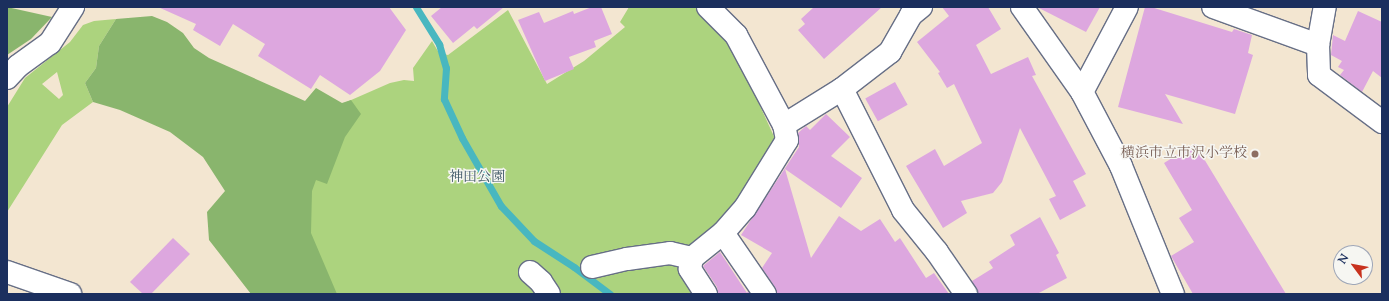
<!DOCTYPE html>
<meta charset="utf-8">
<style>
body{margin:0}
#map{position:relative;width:1389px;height:301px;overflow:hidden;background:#f3e6d1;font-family:"Sorts Mill Goudy","Noto Serif JP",serif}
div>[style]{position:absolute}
.green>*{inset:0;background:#acd37e}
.forest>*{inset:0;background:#89b56d}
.stream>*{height:7px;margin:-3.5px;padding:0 3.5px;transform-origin:3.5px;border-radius:3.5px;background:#48b7c0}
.building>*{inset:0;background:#dda7df;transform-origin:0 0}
.roads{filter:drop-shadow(1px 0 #676f86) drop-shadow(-1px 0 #676f86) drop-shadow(0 1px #676f86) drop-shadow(0 -1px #676f86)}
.minor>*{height:22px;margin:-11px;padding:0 11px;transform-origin:11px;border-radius:11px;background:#fff}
.dots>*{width:11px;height:11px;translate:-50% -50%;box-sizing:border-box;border:2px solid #f6f6f2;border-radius:50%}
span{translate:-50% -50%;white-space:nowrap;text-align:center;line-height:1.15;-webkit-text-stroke:3px #f6f6f2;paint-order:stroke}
.education-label{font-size:14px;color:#785e54}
.right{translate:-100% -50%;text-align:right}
.park-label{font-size:14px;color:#3f5866}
.frame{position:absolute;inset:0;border:8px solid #1b2f5e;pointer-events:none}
.north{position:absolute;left:1333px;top:245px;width:40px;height:40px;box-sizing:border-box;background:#f6f6f2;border:1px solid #9ea6b7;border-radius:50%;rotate:302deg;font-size:11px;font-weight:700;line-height:16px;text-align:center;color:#1b2f5e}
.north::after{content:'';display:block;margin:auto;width:14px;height:18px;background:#c8321e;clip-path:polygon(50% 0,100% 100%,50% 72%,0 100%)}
</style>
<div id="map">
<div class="green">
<i style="clip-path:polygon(629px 7px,698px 7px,730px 40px,777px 143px,739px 206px,678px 257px,700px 294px,332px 294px,303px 237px,281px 125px,342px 104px,390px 83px,404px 80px,414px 81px,413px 68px,432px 41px,439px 53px,448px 55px,508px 10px,547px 84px,584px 61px,625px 27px,620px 22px)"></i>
<i style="clip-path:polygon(evenodd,116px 19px,99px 46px,96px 68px,85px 83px,93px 102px,62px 125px,7px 212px,7px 107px,25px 78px,70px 42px,83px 25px,94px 21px,116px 19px,57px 72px,63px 95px,59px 99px,42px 84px,57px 72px)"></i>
</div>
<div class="forest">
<i style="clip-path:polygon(7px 7px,52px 17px,31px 39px,7px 55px)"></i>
<i style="clip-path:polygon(152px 16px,167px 22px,183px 33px,194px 48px,209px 58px,305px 101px,316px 88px,342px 103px,351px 100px,361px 114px,345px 137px,327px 184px,316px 180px,312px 191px,311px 233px,337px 294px,251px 294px,209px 240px,207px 212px,225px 191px,203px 157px,170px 132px,120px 110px,93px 102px,85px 83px,96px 68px,99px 46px,116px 19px)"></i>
</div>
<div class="stream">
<i style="left:416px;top:7px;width:44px;rotate:58.1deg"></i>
<i style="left:439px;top:44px;width:25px;rotate:74deg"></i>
<i style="left:446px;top:68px;width:31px;rotate:94deg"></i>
<i style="left:444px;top:99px;width:43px;rotate:65.2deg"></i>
<i style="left:462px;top:138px;width:78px;rotate:60.2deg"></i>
<i style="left:501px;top:206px;width:48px;rotate:46.7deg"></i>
<i style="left:534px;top:241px;width:48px;rotate:33deg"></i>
<i style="left:574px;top:267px;width:45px;rotate:36.9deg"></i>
</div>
<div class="building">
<i style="clip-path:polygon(158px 7px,389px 7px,406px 30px,380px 71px,350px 95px,320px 75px,311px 89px,258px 56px,265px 44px,233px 24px,220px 46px,193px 30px,196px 24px)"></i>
<i style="clip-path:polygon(442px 7px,504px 7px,477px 29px,474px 26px,453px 43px,431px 16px)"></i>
<i style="clip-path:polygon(592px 7px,601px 7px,612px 34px,594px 41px,596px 47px,569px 57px,574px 69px,545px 81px,518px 20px,539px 12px,544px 23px,573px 11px,574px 14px)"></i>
<i style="clip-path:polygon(814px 7px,882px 7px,824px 59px,798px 30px,805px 24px,801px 19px)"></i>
<i style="clip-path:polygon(942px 7px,988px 7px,1001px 29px,976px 45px,991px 74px,1028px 57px,1036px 75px,1032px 76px,1086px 174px,1073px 181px,1086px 206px,1060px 220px,1049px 199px,1056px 196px,1020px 128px,1002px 182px,993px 193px,961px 201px,967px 213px,943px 228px,906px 166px,935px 149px,944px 166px,982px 143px,954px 84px,947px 88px,938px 73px,940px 72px,917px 42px,949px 16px)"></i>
<i style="clip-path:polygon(1037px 7px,1100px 7px,1086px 32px)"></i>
<i style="clip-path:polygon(1145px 7px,1151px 7px,1232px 32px,1234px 29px,1252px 35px,1248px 53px,1253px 55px,1235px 114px,1165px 94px,1183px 124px,1118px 107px)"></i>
<i style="clip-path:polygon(1358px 11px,1382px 22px,1382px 78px,1373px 71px,1362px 92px,1340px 75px,1344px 70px,1338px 67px,1342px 61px,1331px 55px,1333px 35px,1345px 41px)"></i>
<i style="left:895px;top:82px;width:26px;height:34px;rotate:61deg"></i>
<i style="clip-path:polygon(826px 114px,850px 137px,831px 156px,862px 178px,841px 208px,785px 169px,811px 258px,839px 216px,861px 231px,880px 219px,895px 242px,900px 238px,926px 278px,934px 273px,949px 294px,777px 294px,775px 287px,762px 268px,772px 253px,741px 235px,799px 147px,798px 133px,806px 126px,810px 130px)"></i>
<i style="clip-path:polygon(1195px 144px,1286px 294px,1193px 294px,1171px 256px,1194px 242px,1179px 218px,1192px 210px,1164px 163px)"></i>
<i style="clip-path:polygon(1040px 217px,1059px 253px,1056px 255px,1067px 278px,1037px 294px,978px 294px,972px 281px,993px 268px,989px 262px,1015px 245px,1010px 235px)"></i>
<i style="clip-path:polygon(173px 238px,190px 254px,151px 294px,143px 294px,130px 282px)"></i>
<i style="clip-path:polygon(720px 252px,747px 293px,748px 291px,750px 294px,718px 294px,717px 287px,703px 266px)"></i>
</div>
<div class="roads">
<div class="minor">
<i style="left:708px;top:7px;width:40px;rotate:45deg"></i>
<i style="left:736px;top:35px;width:102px;rotate:61.9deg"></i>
<i style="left:784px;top:125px;width:68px;rotate:-31.8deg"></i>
<i style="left:842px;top:89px;width:61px;rotate:-37.6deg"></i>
<i style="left:890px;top:52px;width:43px;rotate:-60.4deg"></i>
<i style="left:911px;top:15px;width:13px;rotate:-39deg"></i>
<i style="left:1022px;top:7px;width:104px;rotate:54.8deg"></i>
<i style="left:1082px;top:92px;width:84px;rotate:62.2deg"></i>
<i style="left:1121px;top:166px;width:138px;rotate:67.9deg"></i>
<i style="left:1213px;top:7px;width:112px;rotate:19.9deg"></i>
<i style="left:1318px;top:45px;width:39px;rotate:-80deg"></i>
<i style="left:1318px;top:45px;width:30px;rotate:88deg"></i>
<i style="left:1319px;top:75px;width:79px;rotate:36.7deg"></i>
<i style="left:7px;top:78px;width:16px;rotate:-47deg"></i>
<i style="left:18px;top:66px;width:39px;rotate:-36deg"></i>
<i style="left:50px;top:43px;width:43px;rotate:-57.4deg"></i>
<i style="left:842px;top:89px;width:136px;rotate:63.2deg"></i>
<i style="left:903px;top:210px;width:54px;rotate:51deg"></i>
<i style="left:937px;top:252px;width:51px;rotate:55.4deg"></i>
<i style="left:1082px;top:92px;width:96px;rotate:-62.1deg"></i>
<i style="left:723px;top:233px;width:74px;rotate:55.5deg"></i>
<i style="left:592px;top:267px;width:36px;rotate:-13deg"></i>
<i style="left:627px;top:259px;width:43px;rotate:-7.9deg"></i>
<i style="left:670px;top:253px;width:23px;rotate:13deg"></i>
<i style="left:7px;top:272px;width:67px;rotate:19.2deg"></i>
<i style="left:530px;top:272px;width:15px;rotate:42deg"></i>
<i style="left:541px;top:282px;width:14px;rotate:56deg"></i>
<i style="left:706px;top:294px;width:30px;rotate:-123deg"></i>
<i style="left:690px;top:269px;width:11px;rotate:-80deg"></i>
<i style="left:692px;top:258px;width:40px;rotate:-39deg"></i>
<i style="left:723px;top:233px;width:33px;rotate:-49deg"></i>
<i style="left:745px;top:208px;width:80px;rotate:-58.3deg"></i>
<i style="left:787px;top:140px;width:15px;rotate:-101deg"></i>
</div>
</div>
<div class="dots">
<i style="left:1255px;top:154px;background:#8d6e63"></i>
</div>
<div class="education-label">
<span class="right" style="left:1247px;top:154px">横浜市立市沢小学校</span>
</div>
<div class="park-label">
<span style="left:477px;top:178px">神田公園</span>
</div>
<div class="frame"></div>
<div class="north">N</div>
</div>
